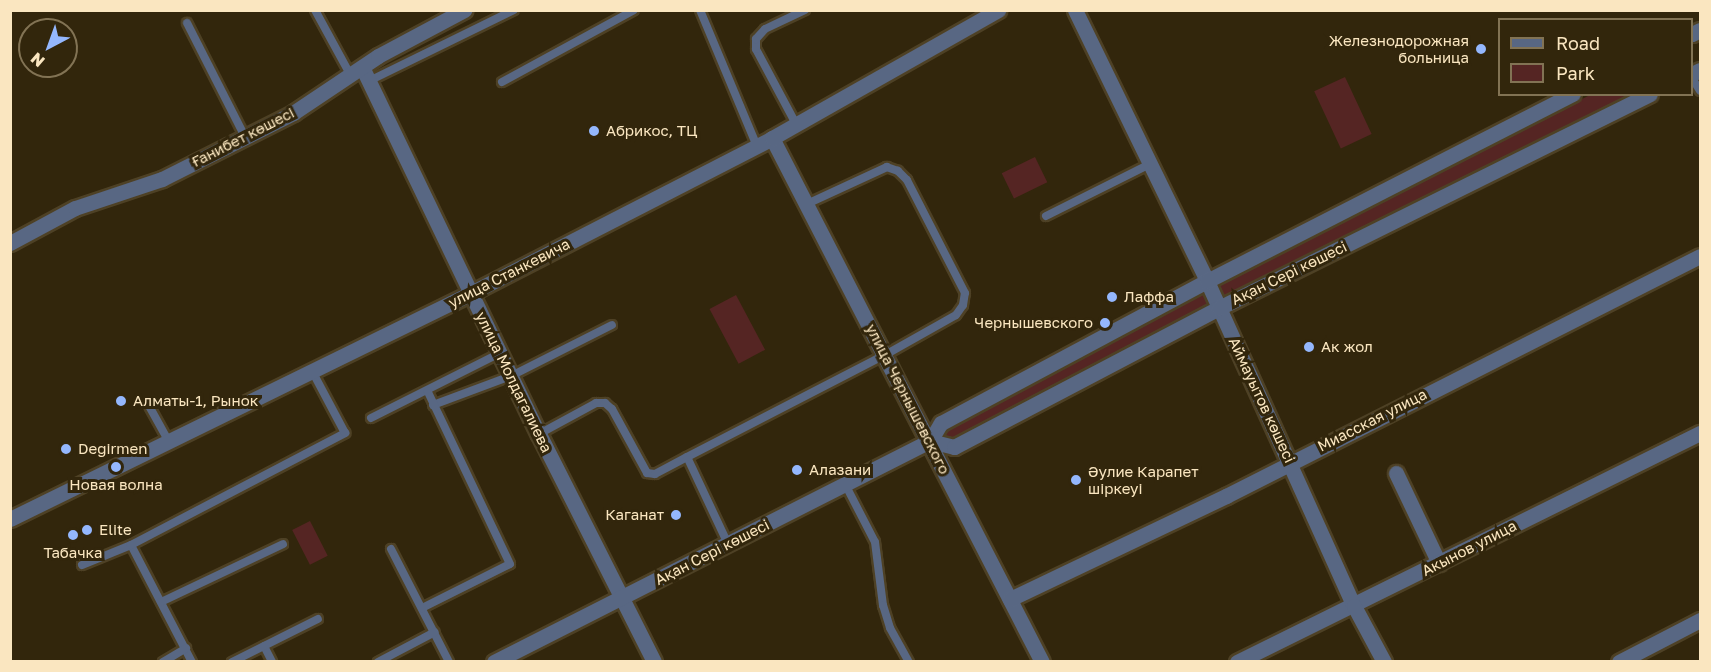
<!DOCTYPE html>
<meta charset="utf-8">
<style>
body{margin:0}
#map{position:relative;width:1711px;height:672px;overflow:hidden;background:#32260c;font-family:"Golos Text",sans-serif}
div>[style]{position:absolute}
.green>*{inset:0;background:#552523;transform-origin:0 0}
.roads{filter:drop-shadow(2px 0 #4e4125) drop-shadow(-2px 0 #4e4125) drop-shadow(0 2px #4e4125) drop-shadow(0 -2px #4e4125)}
.service>*{height:8px;margin:-4px;padding:0 4px;transform-origin:4px;border-radius:4px;background:#586783}
.minor>*{height:15px;margin:-7.5px;padding:0 7.5px;transform-origin:7.5px;border-radius:7.5px;background:#586783}
.tertiary>*{height:15px;margin:-7.5px;padding:0 7.5px;transform-origin:7.5px;border-radius:7.5px;background:#586783}
.dots>*{width:16px;height:16px;translate:-50% -50%;box-sizing:border-box;border:3px solid #32260c;border-radius:50%}
span{translate:-50% -50%;white-space:nowrap;text-align:center;line-height:1.15;-webkit-text-stroke:6px #32260c;paint-order:stroke}
.poi-label{font-size:15px;color:#fae6c0}
.right{translate:-100% -50%;text-align:right}
.left{translate:0 -50%;text-align:left}
.street-label{font-size:15px;color:#fae6c0}
.frame{position:absolute;inset:0;border:12px solid #fae6c0;pointer-events:none}
.legend{position:absolute;left:1498px;top:18px;width:195px;height:78px;box-sizing:border-box;background:#32260c;border:2px solid #827354;margin:0;padding:8px 10px;list-style:none;font-size:18px;color:#fae6c0}
.legend li{display:flex;align-items:center;gap:12px;height:30px}
.legend b{width:30px;border:2px solid #827354}
.north{position:absolute;left:18px;top:18px;width:60px;height:60px;box-sizing:border-box;background:#32260c;border:2px solid #827354;border-radius:50%;rotate:221deg;font-size:16px;font-weight:700;line-height:24px;text-align:center;color:#fae6c0}
.north::after{content:'';display:block;margin:auto;width:21px;height:27px;background:#94b7fd;clip-path:polygon(50% 0,100% 100%,50% 72%,0 100%)}
</style>
<div id="map">
<div class="green">
<i style="left:1345px;top:77px;width:63px;height:34px;rotate:65deg"></i>
<i style="clip-path:polygon(1590px 95px,1640px 95px,1223px 299px,1217px 282px)"></i>
<i style="left:1035px;top:157px;width:28px;height:37px;rotate:64deg"></i>
<i style="clip-path:polygon(1203px 289px,1209px 306px,954px 439px,941px 434px,947px 426px)"></i>
<i style="left:736px;top:295px;width:62px;height:30px;rotate:62deg"></i>
<i style="left:310px;top:521px;width:39px;height:20px;rotate:63deg"></i>
</div>
<div class="roads">
<div class="service">
<i style="left:315px;top:10px;width:75px;rotate:61.4deg"></i>
<i style="left:700px;top:10px;width:147px;rotate:67.3deg"></i>
<i style="left:187px;top:23px;width:126px;rotate:63deg"></i>
<i style="left:1692px;top:78px;width:15px;rotate:58deg"></i>
<i style="left:369px;top:81px;width:161px;rotate:-26.1deg"></i>
<i style="left:502px;top:82px;width:150px;rotate:-28.6deg"></i>
<i style="left:796px;top:124px;width:85px;rotate:-118.1deg"></i>
<i style="left:756px;top:49px;width:10px;rotate:-90deg"></i>
<i style="left:756px;top:39px;width:13px;rotate:-48deg"></i>
<i style="left:765px;top:29px;width:44px;rotate:-25.4deg"></i>
<i style="left:1046px;top:216px;width:116px;rotate:-26.6deg"></i>
<i style="left:148px;top:404px;width:43px;rotate:61.1deg"></i>
<i style="left:433px;top:405px;width:83px;rotate:-20.4deg"></i>
<i style="left:511px;top:376px;width:113px;rotate:-26.8deg"></i>
<i style="left:371px;top:418px;width:144px;rotate:-26.7deg"></i>
<i style="left:539px;top:434px;width:65px;rotate:-28.5deg"></i>
<i style="left:596px;top:403px;width:9px"></i>
<i style="left:605px;top:403px;width:9px;rotate:41deg"></i>
<i style="left:612px;top:409px;width:73px;rotate:61.3deg"></i>
<i style="left:647px;top:473px;width:8px;rotate:7deg"></i>
<i style="left:655px;top:474px;width:36px;rotate:-28deg"></i>
<i style="left:845px;top:484px;width:65px;rotate:62.7deg"></i>
<i style="left:875px;top:542px;width:64px;rotate:82.8deg"></i>
<i style="left:883px;top:605px;width:24px;rotate:73deg"></i>
<i style="left:890px;top:628px;width:39px;rotate:61deg"></i>
<i style="left:728px;top:544px;width:96px;rotate:-115.2deg"></i>
<i style="left:687px;top:457px;width:223px;rotate:-27.3deg"></i>
<i style="left:885px;top:355px;width:81px;rotate:-29.4deg"></i>
<i style="left:956px;top:315px;width:12px;rotate:-55deg"></i>
<i style="left:963px;top:305px;width:12px;rotate:-81deg"></i>
<i style="left:965px;top:293px;width:127px;rotate:-117.2deg"></i>
<i style="left:907px;top:180px;width:13px;rotate:-135deg"></i>
<i style="left:898px;top:171px;width:12px;rotate:-160deg"></i>
<i style="left:887px;top:167px;width:88px;rotate:155.2deg"></i>
<i style="left:131px;top:545px;width:132px;rotate:62.5deg"></i>
<i style="left:391px;top:549px;width:127px;rotate:62.8deg"></i>
<i style="left:82px;top:565px;width:53px;rotate:-22.2deg"></i>
<i style="left:131px;top:545px;width:242px;rotate:-27.6deg"></i>
<i style="left:345px;top:433px;width:70px;rotate:-118deg"></i>
<i style="left:161px;top:602px;width:135px;rotate:-25.4deg"></i>
<i style="left:422px;top:608px;width:98px;rotate:-26.6deg"></i>
<i style="left:510px;top:564px;width:191px;rotate:-115.5deg"></i>
<i style="left:264px;top:646px;width:18px;rotate:63deg"></i>
<i style="left:163px;top:662px;width:27px;rotate:-31deg"></i>
<i style="left:232px;top:662px;width:96px;rotate:-26.6deg"></i>
<i style="left:378px;top:662px;width:64px;rotate:-27.8deg"></i>
</div>
<div class="minor">
<i style="left:1075px;top:10px;width:301px;rotate:64deg"></i>
<i style="left:363px;top:69px;width:405px;rotate:64.3deg"></i>
<i style="left:539px;top:434px;width:255px;rotate:63.2deg"></i>
<i style="left:772px;top:138px;width:589px;rotate:62.74deg"></i>
<i style="left:10px;top:243px;width:74px;rotate:-28.3deg"></i>
<i style="left:75px;top:208px;width:92px;rotate:-18.4deg"></i>
<i style="left:162px;top:179px;width:147px;rotate:-26.7deg"></i>
<i style="left:293px;top:113px;width:102px;rotate:-33.8deg"></i>
<i style="left:378px;top:56px;width:98px;rotate:-28.1deg"></i>
<i style="left:1396px;top:473px;width:100px;rotate:64.5deg"></i>
<i style="left:10px;top:519px;width:513px;rotate:-26.12deg"></i>
<i style="left:471px;top:293px;width:339px;rotate:-27.2deg"></i>
<i style="left:772px;top:138px;width:260px;rotate:-29.5deg"></i>
<i style="left:1010px;top:599px;width:239px;rotate:-25.5deg"></i>
<i style="left:1226px;top:496px;width:531px;rotate:-26.85deg"></i>
<i style="left:1237px;top:662px;width:517px;rotate:-26.32deg"></i>
<i style="left:1619px;top:662px;width:91px;rotate:-27.4deg"></i>
</div>
<div class="tertiary">
<i style="left:1692px;top:34px;width:9px;rotate:-27deg"></i>
<i style="left:1692px;top:74px;width:9px;rotate:-27deg"></i>
<i style="left:1207px;top:281px;width:357px;rotate:65.7deg"></i>
<i style="left:1354px;top:606px;width:64px;rotate:61.8deg"></i>
<i style="left:930px;top:441px;width:25px;rotate:14deg"></i>
<i style="left:954px;top:447px;width:299px;rotate:-27.7deg"></i>
<i style="left:1219px;top:308px;width:481px;rotate:-26.4deg"></i>
<i style="left:494px;top:662px;width:489px;rotate:-26.9deg"></i>
<i style="left:930px;top:441px;width:21px;rotate:-59deg"></i>
<i style="left:941px;top:423px;width:302px;rotate:-28.1deg"></i>
<i style="left:1207px;top:281px;width:411px;rotate:-27.1deg"></i>
</div>
</div>
<div class="dots">
<i style="left:1481px;top:49px;background:#94b7fd"></i>
<i style="left:594px;top:131px;background:#94b7fd"></i>
<i style="left:1112px;top:297px;background:#94b7fd"></i>
<i style="left:1105px;top:323px;background:#94b7fd"></i>
<i style="left:1309px;top:347px;background:#94b7fd"></i>
<i style="left:121px;top:401px;background:#94b7fd"></i>
<i style="left:66px;top:449px;background:#94b7fd"></i>
<i style="left:116px;top:467px;background:#94b7fd"></i>
<i style="left:797px;top:470px;background:#94b7fd"></i>
<i style="left:1076px;top:480px;background:#94b7fd"></i>
<i style="left:676px;top:515px;background:#94b7fd"></i>
<i style="left:87px;top:530px;background:#94b7fd"></i>
<i style="left:73px;top:535px;background:#94b7fd"></i>
</div>
<div class="poi-label">
<span class="right" style="left:1469px;top:49px">Железнодорожная<br>больница</span>
<span class="left" style="left:606px;top:131px">Абрикос, ТЦ</span>
<span class="left" style="left:1124px;top:297px">Лаффа</span>
<span class="right" style="left:1093px;top:323px">Чернышевского</span>
<span class="left" style="left:1321px;top:347px">Ак жол</span>
<span class="left" style="left:133px;top:401px">Алматы-1, Рынок</span>
<span class="left" style="left:78px;top:449px">Degirmen</span>
<span class="left" style="left:809px;top:470px">Алазани</span>
<span class="left" style="left:1088px;top:480px">Әулие Карапет<br>шіркеуі</span>
<span style="left:116px;top:485px">Новая волна</span>
<span class="right" style="left:664px;top:515px">Каганат</span>
<span class="left" style="left:99px;top:530px">Elite</span>
<span style="left:73px;top:553px">Табачка</span>
</div>
<div class="street-label">
<span style="left:243px;top:137px;rotate:-27deg">Ғанибет көшесі</span>
<span style="left:509px;top:273px;rotate:-27deg">улица Станкевича</span>
<span style="left:1289px;top:273px;rotate:-26deg">Ақан Сері көшесі</span>
<span style="left:514px;top:382px;rotate:64deg">улица Молдагалиева</span>
<span style="left:908px;top:399px;rotate:63deg">улица Чернышевского</span>
<span style="left:1262px;top:400px;rotate:65deg">Аймауытов көшесі</span>
<span style="left:1372px;top:420px;rotate:-27deg">Миасская улица</span>
<span style="left:1469px;top:548px;rotate:-27deg">Акынов улица</span>
<span style="left:712px;top:552px;rotate:-27deg">Ақан Сері көшесі</span>
</div>
<div class="frame"></div>
<ul class="legend">
<li><b style="height:8px;background:#586783"></b>Road</li>
<li><b style="height:16px;background:#552523"></b>Park</li>
</ul>
<div class="north">N</div>
</div>
